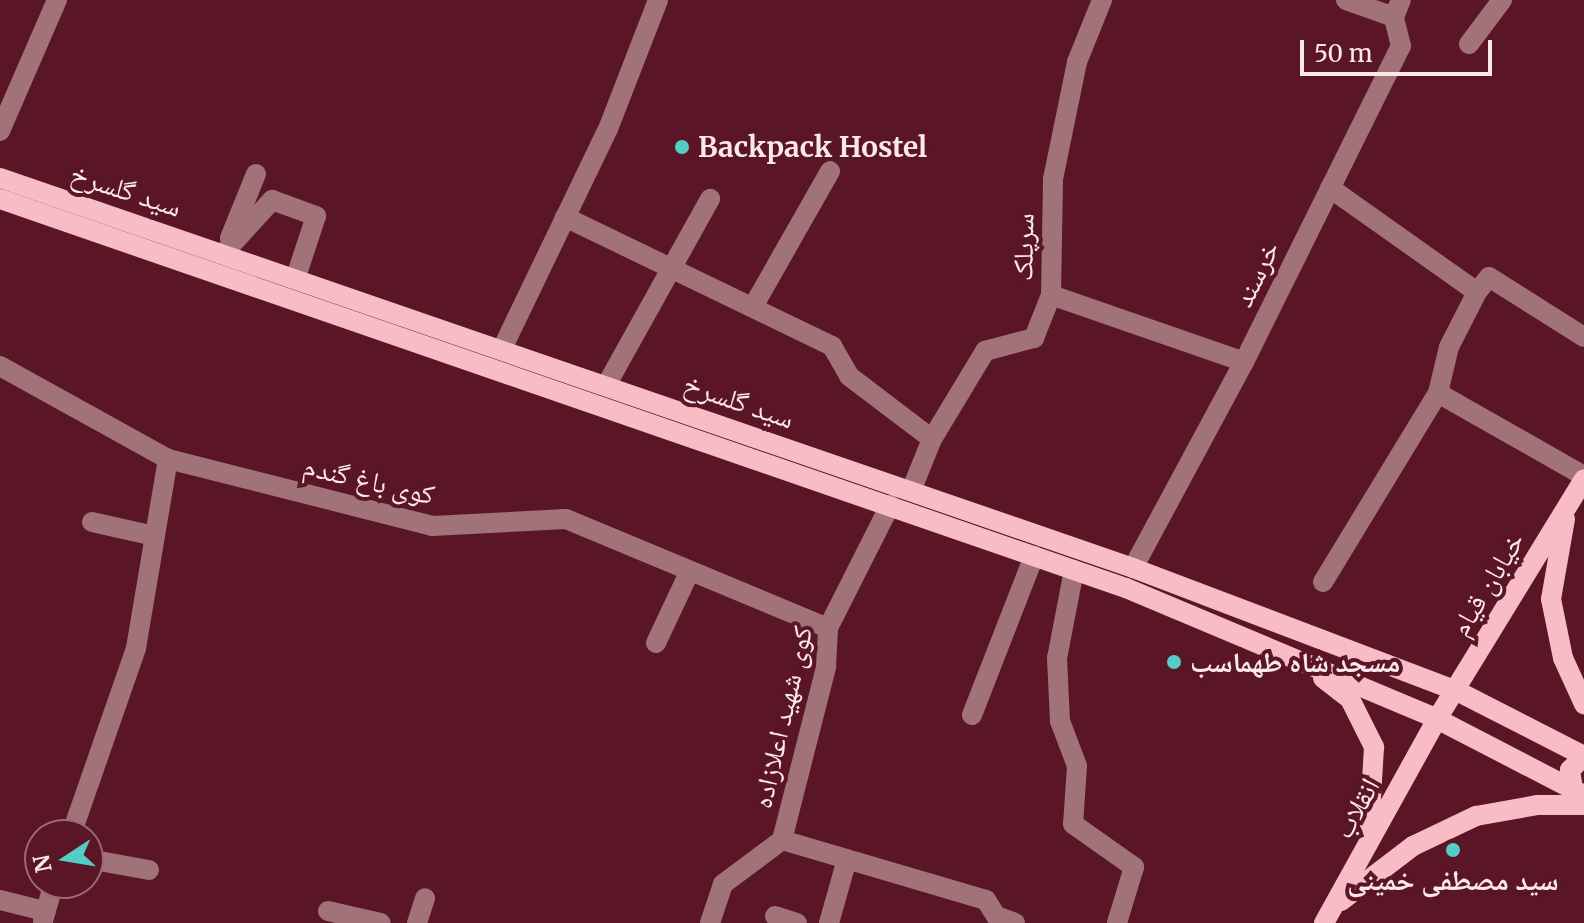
<!DOCTYPE html>
<meta charset="utf-8">
<style>
body{margin:0}
#map{position:relative;width:1584px;height:923px;overflow:hidden;background:#5a1527;font-family:Merriweather,"Noto Naskh Arabic",serif}
div>[style]{position:absolute}
.minor>*{height:20px;margin:-10px;padding:0 10px;transform-origin:10px;border-radius:10px;background:#a17278}
.major>*{height:20px;margin:-10px;padding:0 10px;transform-origin:10px;border-radius:10px;background:#f7bcc4}
.dots>*{width:22px;height:22px;translate:-50% -50%;box-sizing:border-box;border:4px solid #5a1527;border-radius:50%}
span{translate:-50% -50%;white-space:nowrap;text-align:center;line-height:1.15;-webkit-text-stroke:8px #5a1527;paint-order:stroke}
.poi-label{font-size:28px;color:#fbe8ea;font-weight:700}
.left{translate:0 -50%;text-align:left}
.street-label{font-size:28px;color:#fbe8ea}
.north{position:absolute;left:24px;top:819px;width:80px;height:80px;box-sizing:border-box;background:#5a1527;border:2px solid #9a6975;border-radius:50%;rotate:258deg;font-size:22px;font-weight:700;line-height:32px;text-align:center;color:#fbe8ea}
.north::after{content:'';display:block;margin:auto;width:28px;height:36px;background:#54cdc7;clip-path:polygon(50% 0,100% 100%,50% 72%,0 100%)}
.scale{position:absolute;left:1300px;top:40px;width:192px;height:36px;box-sizing:border-box;border:4px solid #fbe8ea;border-top:0;padding-left:10px;font-size:24px;line-height:28px;white-space:nowrap;color:#fbe8ea;-webkit-text-stroke:6px #5a1527;paint-order:stroke}
</style>
<div id="map">
<div class="minor">
<i style="left:1346px;top:0;width:51px;rotate:19.5deg"></i>
<i style="left:1469px;top:44px;width:55px;rotate:-53.1deg"></i>
<i style="left:0;top:131px;width:143px;rotate:-66.5deg"></i>
<i style="left:1330px;top:188px;width:180px;rotate:35.3deg"></i>
<i style="left:1477px;top:292px;width:19px;rotate:-51deg"></i>
<i style="left:1489px;top:277px;width:112px;rotate:32.3deg"></i>
<i style="left:565px;top:217px;width:297px;rotate:25.8deg"></i>
<i style="left:832px;top:346px;width:34px;rotate:60deg"></i>
<i style="left:849px;top:376px;width:104px;rotate:37.2deg"></i>
<i style="left:230px;top:238px;width:69px;rotate:-67.9deg"></i>
<i style="left:224px;top:253px;width:72px;rotate:-47.8deg"></i>
<i style="left:272px;top:200px;width:47px;rotate:20deg"></i>
<i style="left:316px;top:216px;width:64px;rotate:108.2deg"></i>
<i style="left:1051px;top:295px;width:204px;rotate:19.1deg"></i>
<i style="left:754px;top:305px;width:154px;rotate:-60.4deg"></i>
<i style="left:502px;top:349px;width:244px;rotate:-64.3deg"></i>
<i style="left:608px;top:129px;width:138px;rotate:-68.8deg"></i>
<i style="left:0;top:366px;width:192px;rotate:29deg"></i>
<i style="left:168px;top:459px;width:272px;rotate:14.2deg"></i>
<i style="left:432px;top:526px;width:134px;rotate:-3deg"></i>
<i style="left:566px;top:519px;width:284px;rotate:22.6deg"></i>
<i style="left:607px;top:384px;width:212px;rotate:-60.9deg"></i>
<i style="left:1438px;top:393px;width:168px;rotate:29.6deg"></i>
<i style="left:911px;top:491px;width:56px;rotate:-68deg"></i>
<i style="left:932px;top:439px;width:103px;rotate:-58.9deg"></i>
<i style="left:985px;top:351px;width:51px;rotate:-14.9deg"></i>
<i style="left:1034px;top:338px;width:46px;rotate:-68.4deg"></i>
<i style="left:1051px;top:295px;width:116px;rotate:-89deg"></i>
<i style="left:1053px;top:179px;width:119px;rotate:-78.4deg"></i>
<i style="left:1077px;top:62px;width:67px;rotate:-68deg"></i>
<i style="left:92px;top:522px;width:64px;rotate:12.7deg"></i>
<i style="left:1133px;top:568px;width:234px;rotate:-61.7deg"></i>
<i style="left:1244px;top:362px;width:353px;rotate:-63.6deg"></i>
<i style="left:1401px;top:46px;width:30px;rotate:-104deg"></i>
<i style="left:1394px;top:17px;width:18px;rotate:-68deg"></i>
<i style="left:1074px;top:570px;width:90px;rotate:100.9deg"></i>
<i style="left:1057px;top:658px;width:63px;rotate:87.3deg"></i>
<i style="left:1060px;top:721px;width:48px;rotate:69.3deg"></i>
<i style="left:1077px;top:766px;width:58px;rotate:93.9deg"></i>
<i style="left:1073px;top:824px;width:75px;rotate:35.2deg"></i>
<i style="left:1134px;top:867px;width:59px;rotate:106.9deg"></i>
<i style="left:1323px;top:582px;width:221px;rotate:-58.7deg"></i>
<i style="left:1438px;top:393px;width:47px;rotate:-76.6deg"></i>
<i style="left:1449px;top:347px;width:62px;rotate:-63deg"></i>
<i style="left:656px;top:643px;width:77px;rotate:-64.8deg"></i>
<i style="left:972px;top:715px;width:171px;rotate:-68.7deg"></i>
<i style="left:71px;top:835px;width:198px;rotate:-70.8deg"></i>
<i style="left:136px;top:648px;width:192px;rotate:-80.4deg"></i>
<i style="left:782px;top:840px;width:213px;rotate:16.4deg"></i>
<i style="left:986px;top:900px;width:19px;rotate:58deg"></i>
<i style="left:996px;top:916px;width:20px;rotate:20deg"></i>
<i style="left:88px;top:859px;width:62px;rotate:10.2deg"></i>
<i style="left:0;top:900px;width:45px;rotate:14deg"></i>
<i style="left:328px;top:911px;width:54px;rotate:12.8deg"></i>
<i style="left:775px;top:916px;width:23px;rotate:18deg"></i>
<i style="left:43px;top:921px;width:40px;rotate:-74deg"></i>
<i style="left:417px;top:923px;width:26px;rotate:-72deg"></i>
<i style="left:710px;top:923px;width:41px;rotate:-71.6deg"></i>
<i style="left:723px;top:884px;width:74px;rotate:-36.7deg"></i>
<i style="left:782px;top:840px;width:179px;rotate:-75.7deg"></i>
<i style="left:826px;top:667px;width:39px;rotate:-87deg"></i>
<i style="left:828px;top:628px;width:138px;rotate:-63.2deg"></i>
<i style="left:829px;top:923px;width:66px;rotate:-74.3deg"></i>
</div>
<div class="major">
<i style="left:0;top:178px;width:1198px;rotate:18.99deg"></i>
<i style="left:1133px;top:568px;width:344px;rotate:20.8deg"></i>
<i style="left:1455px;top:690px;width:145px;rotate:27.1deg"></i>
<i style="left:1584px;top:756px;width:20px;rotate:135deg"></i>
<i style="left:1570px;top:770px;width:19px;rotate:81deg"></i>
<i style="left:0;top:199px;width:1191px;rotate:19.06deg"></i>
<i style="left:1126px;top:588px;width:337px;rotate:22.8deg"></i>
<i style="left:1437px;top:719px;width:159px;rotate:27.4deg"></i>
<i style="left:1565px;top:519px;width:81px;rotate:99.9deg"></i>
<i style="left:1551px;top:599px;width:60px;rotate:78.5deg"></i>
<i style="left:1563px;top:658px;width:51px;rotate:65.5deg"></i>
<i style="left:1323px;top:678px;width:34px;rotate:38deg"></i>
<i style="left:1350px;top:699px;width:54px;rotate:63.4deg"></i>
<i style="left:1374px;top:747px;width:84px;rotate:93.4deg"></i>
<i style="left:1341px;top:901px;width:91px;rotate:-37.4deg"></i>
<i style="left:1413px;top:846px;width:70px;rotate:-25.5deg"></i>
<i style="left:1476px;top:816px;width:63px;rotate:-10.1deg"></i>
<i style="left:1538px;top:805px;width:46px"></i>
<i style="left:1324px;top:923px;width:233px;rotate:-61deg"></i>
<i style="left:1437px;top:719px;width:281px;rotate:-58.5deg"></i>
</div>
<div class="dots">
<i style="left:682px;top:147px;background:#54cdc7"></i>
<i style="left:1174px;top:662px;background:#54cdc7"></i>
<i style="left:1453px;top:850px;background:#54cdc7"></i>
</div>
<div class="poi-label">
<span class="left" style="left:698px;top:147px">Backpack Hostel</span>
<span class="left" style="left:1190px;top:662px">مسجد شاه طهماسب</span>
<span style="left:1453px;top:880px">سید مصطفی خمینی</span>
</div>
<div class="street-label">
<span style="left:126px;top:190px;rotate:18deg">سید گلسرخ</span>
<span style="left:1023px;top:247px;rotate:-89deg">سرپلک</span>
<span style="left:1256px;top:274px;rotate:-64deg">خرسند</span>
<span style="left:739px;top:401px;rotate:19deg">سید گلسرخ</span>
<span style="left:369px;top:480px;rotate:13deg">کوی باغ گندم</span>
<span style="left:1487px;top:584px;rotate:-59deg">خیابان قیام</span>
<span style="left:782px;top:717px;rotate:-77deg">کوی شهید اعلازاده</span>
<span style="left:1356px;top:808px;rotate:-61deg">انقلاب</span>
</div>
<div class="north">N</div>
<div class="scale">50 m</div>
</div>
